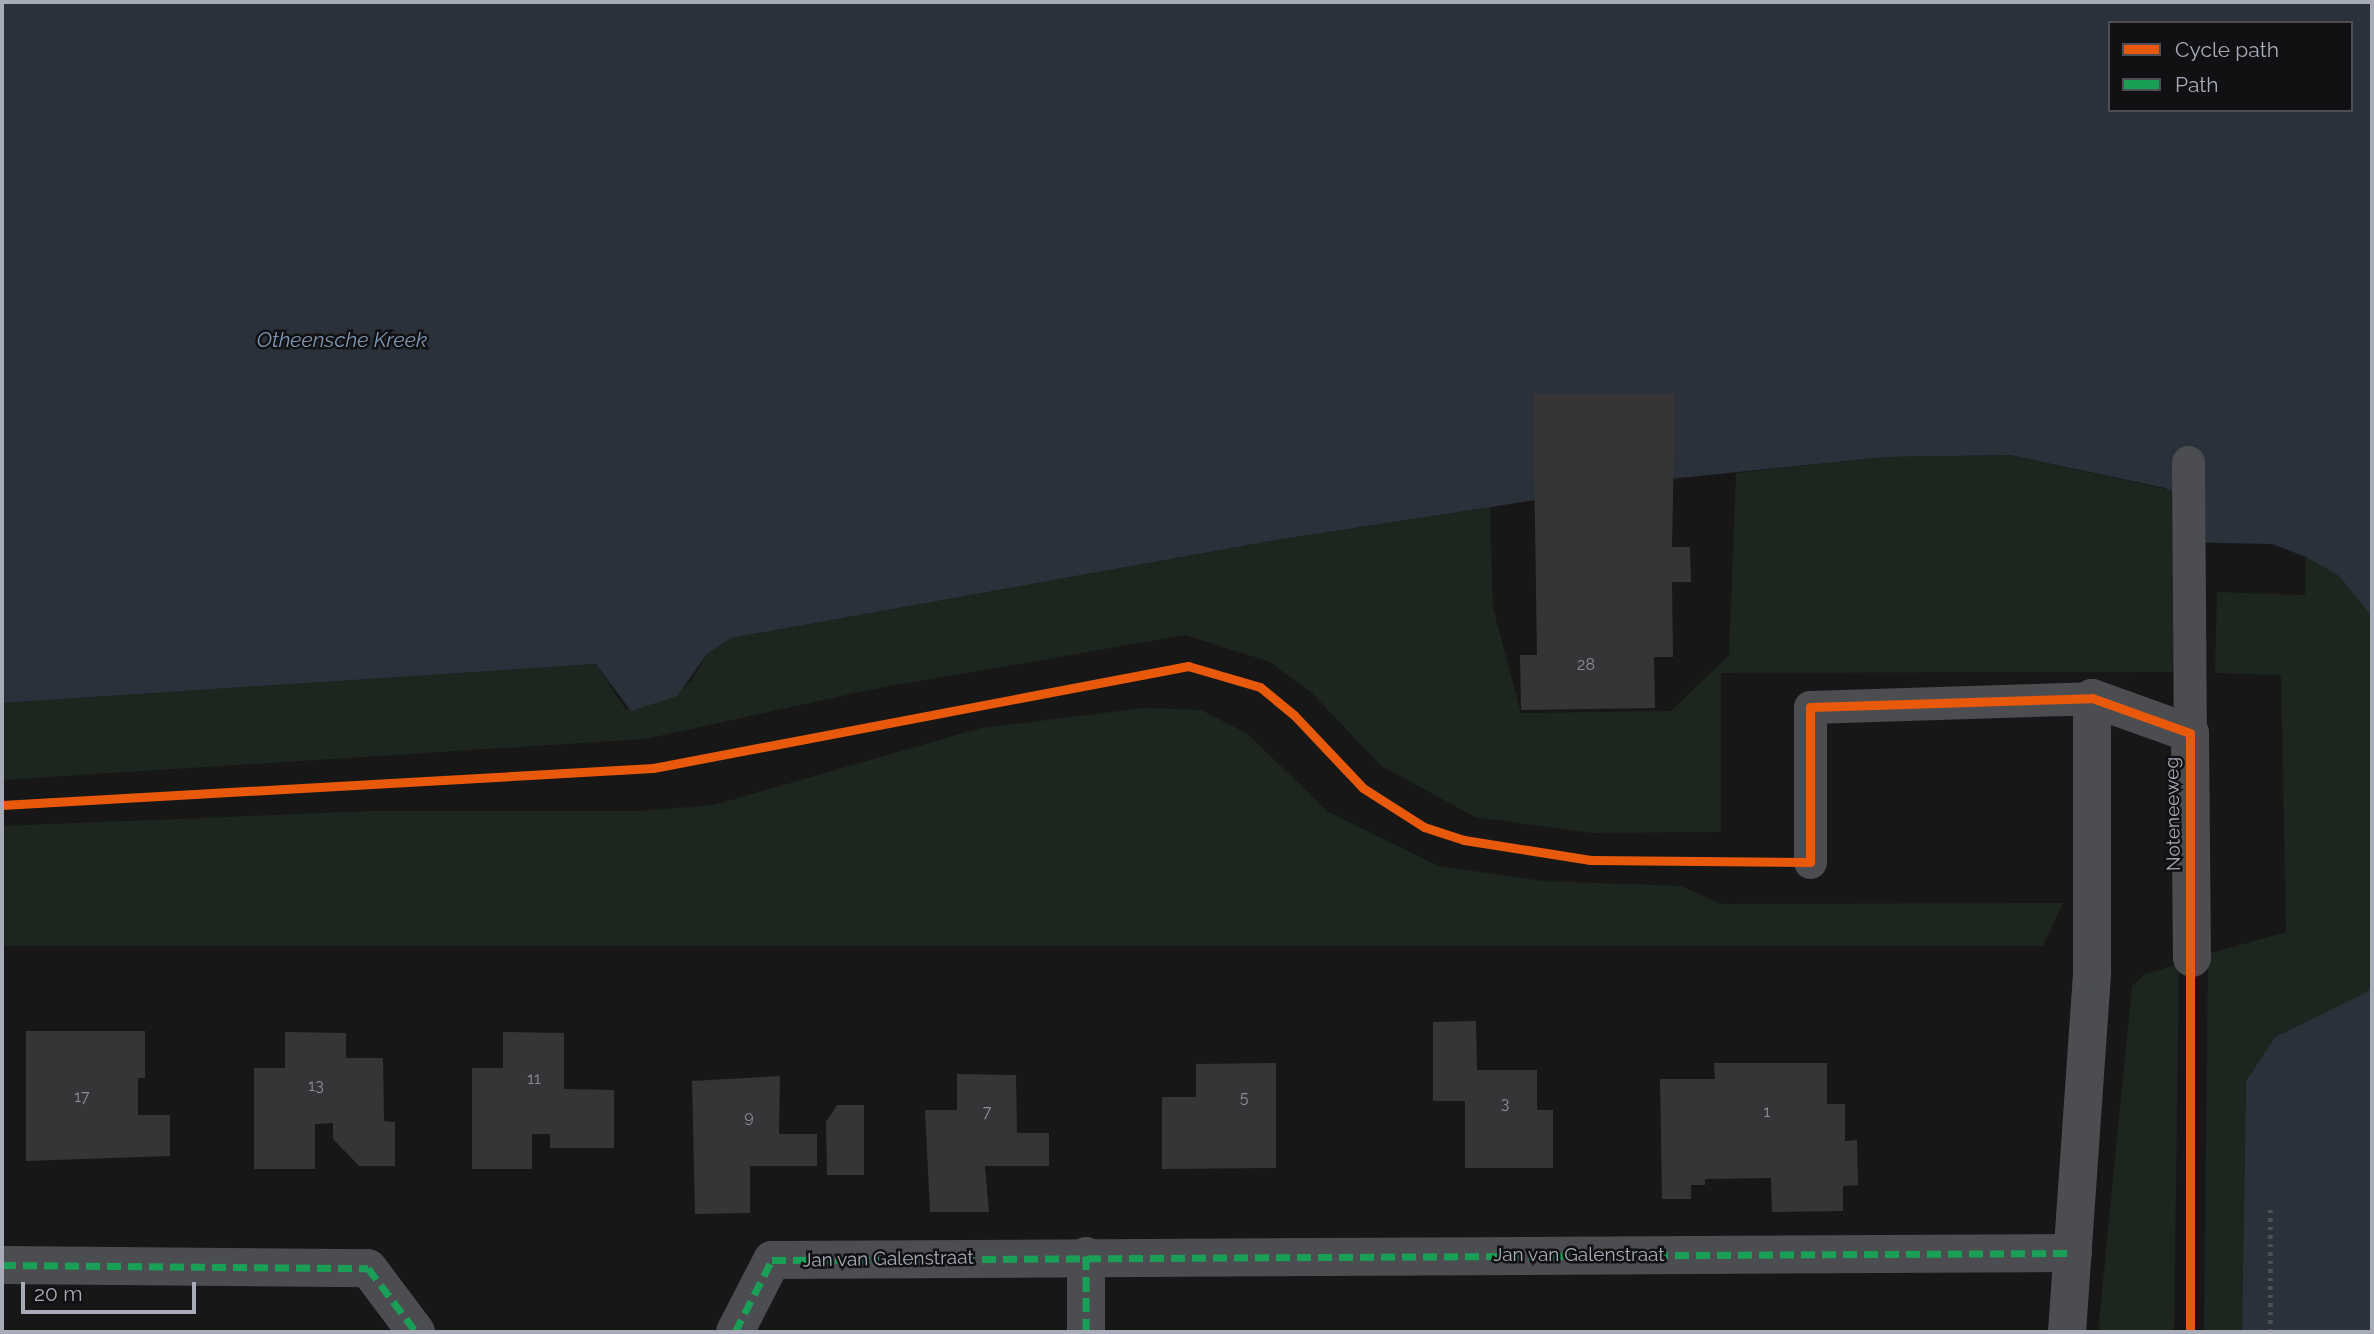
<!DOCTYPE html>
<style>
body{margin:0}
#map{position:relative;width:2374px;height:1334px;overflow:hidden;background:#171718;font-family:Raleway,sans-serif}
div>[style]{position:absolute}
.green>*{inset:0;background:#1d251f}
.water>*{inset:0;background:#2a313a}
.building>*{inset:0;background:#353537}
.path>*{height:4.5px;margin-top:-2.25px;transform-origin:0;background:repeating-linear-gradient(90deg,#4d4e52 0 3.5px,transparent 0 8.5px)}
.service>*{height:33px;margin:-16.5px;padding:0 16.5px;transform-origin:16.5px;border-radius:16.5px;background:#4b4d51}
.minor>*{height:38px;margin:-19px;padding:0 19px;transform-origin:19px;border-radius:19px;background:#4b4d51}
.quiet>*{height:7px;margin-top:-3.5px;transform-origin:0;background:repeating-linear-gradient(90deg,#1a9f57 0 14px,transparent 0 21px)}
.cycleway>*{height:9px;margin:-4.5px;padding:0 4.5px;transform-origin:4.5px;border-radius:4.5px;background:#e8590c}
span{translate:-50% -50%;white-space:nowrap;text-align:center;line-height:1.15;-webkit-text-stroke:5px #111114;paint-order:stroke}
.number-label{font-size:16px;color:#8b8e98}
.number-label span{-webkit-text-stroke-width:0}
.street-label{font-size:19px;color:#a8acb9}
.water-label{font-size:21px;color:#7e98b5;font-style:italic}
.frame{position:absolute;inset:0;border:4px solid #a8acb9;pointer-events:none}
.legend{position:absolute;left:2108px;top:21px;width:245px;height:91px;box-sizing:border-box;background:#111114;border:2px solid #4d4f56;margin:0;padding:9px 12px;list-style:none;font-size:21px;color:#a8acb9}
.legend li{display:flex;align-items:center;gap:14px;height:35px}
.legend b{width:35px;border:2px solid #4d4f56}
.scale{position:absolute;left:21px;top:1282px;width:175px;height:32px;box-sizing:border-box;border:4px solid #a8acb9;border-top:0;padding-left:9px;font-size:21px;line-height:24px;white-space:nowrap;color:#a8acb9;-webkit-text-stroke:5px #111114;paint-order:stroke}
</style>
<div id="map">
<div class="green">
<i style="clip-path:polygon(2010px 455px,2174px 491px,2173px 672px,1721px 673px,1721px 832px,1592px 833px,1475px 817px,1380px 765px,1313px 694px,1270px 662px,1186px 635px,874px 689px,645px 739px,2px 780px,2px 703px,596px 664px,626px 710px,691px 682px,707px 654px,731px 638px,1276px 540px,1490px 507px,1493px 608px,1521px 713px,1671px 711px,1729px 655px,1736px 473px,1885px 457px)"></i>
<i style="clip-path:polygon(2306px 557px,2339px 576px,2372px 617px,2372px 983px,2367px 992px,2275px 1037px,2246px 1081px,2242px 1332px,2204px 1332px,2208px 954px,2286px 932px,2281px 675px,2215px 673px,2217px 592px,2305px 595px)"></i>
<i style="clip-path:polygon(1144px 708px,1201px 710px,1248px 734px,1327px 811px,1438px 866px,1543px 881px,1681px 886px,1721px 904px,2063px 903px,2043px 946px,2px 946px,2px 826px,372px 811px,640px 811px,714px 805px,981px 728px)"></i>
<i style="clip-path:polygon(2179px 964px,2174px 1332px,2098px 1332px,2132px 986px,2145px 974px)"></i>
</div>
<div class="water">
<i style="clip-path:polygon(evenodd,2px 2px,2372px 2px,2372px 617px,2339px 576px,2306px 557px,2272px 544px,2175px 542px,2174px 492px,2165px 488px,2010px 455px,1885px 457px,1679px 478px,1276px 540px,731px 638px,707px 654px,677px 696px,631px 711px,596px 664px,2px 703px,2px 2px,2110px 23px,2351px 23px,2351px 110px,2110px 110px,2110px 23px)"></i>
<i style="clip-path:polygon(2372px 983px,2372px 1332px,2242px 1332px,2246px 1081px,2275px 1037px,2367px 992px)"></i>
</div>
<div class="building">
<i style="clip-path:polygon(1533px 394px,1675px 394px,1672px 547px,1690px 547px,1691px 582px,1672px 582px,1673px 657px,1654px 657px,1655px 708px,1521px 710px,1520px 655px,1537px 655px)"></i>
<i style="clip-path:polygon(1476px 1021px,1477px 1070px,1537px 1070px,1537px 1110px,1553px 1110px,1553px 1168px,1465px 1168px,1465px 1101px,1433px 1101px,1433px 1022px)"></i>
<i style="clip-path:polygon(26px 1031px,145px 1031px,145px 1078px,138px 1078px,138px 1115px,170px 1115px,170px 1156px,26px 1161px)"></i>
<i style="clip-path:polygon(285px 1032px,346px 1033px,346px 1058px,383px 1058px,384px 1121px,395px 1122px,395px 1166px,359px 1166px,333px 1139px,333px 1123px,315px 1124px,315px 1169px,254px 1169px,254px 1068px,285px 1068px)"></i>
<i style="clip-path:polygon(503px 1032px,564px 1033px,564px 1089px,614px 1090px,614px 1148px,550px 1148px,550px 1134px,532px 1134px,532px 1169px,472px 1169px,472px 1068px,503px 1068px)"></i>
<i style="clip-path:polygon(1276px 1063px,1276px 1168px,1162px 1169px,1162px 1097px,1196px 1097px,1196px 1064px)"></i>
<i style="clip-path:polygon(1714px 1063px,1827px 1063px,1827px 1104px,1845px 1104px,1845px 1141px,1857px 1140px,1858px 1185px,1843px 1186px,1843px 1211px,1772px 1212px,1771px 1178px,1705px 1179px,1705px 1185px,1691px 1185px,1691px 1199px,1662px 1199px,1660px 1079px,1715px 1079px)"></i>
<i style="clip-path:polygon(957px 1074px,1016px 1075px,1017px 1133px,1049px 1133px,1049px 1166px,985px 1166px,989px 1212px,930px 1212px,925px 1110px,957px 1110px)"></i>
<i style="clip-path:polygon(780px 1076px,779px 1134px,817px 1134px,817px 1166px,750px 1166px,750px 1213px,695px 1214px,692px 1081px)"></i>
<i style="clip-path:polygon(837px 1105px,864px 1105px,864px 1175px,827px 1175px,826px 1122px)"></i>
</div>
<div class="path">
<i style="left:2270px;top:1332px;width:125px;rotate:-90deg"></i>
</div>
<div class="service">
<i style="left:2188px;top:462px;width:271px;rotate:89.6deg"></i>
<i style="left:1810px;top:862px;width:155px;rotate:-90deg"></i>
<i style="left:1810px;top:707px;width:282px;rotate:-1.8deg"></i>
</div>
<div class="minor">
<i style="left:1086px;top:1256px;width:76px;rotate:90deg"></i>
<i style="left:2px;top:1265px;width:366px;rotate:0.5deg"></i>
<i style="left:368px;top:1268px;width:80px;rotate:53.1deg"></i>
<i style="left:735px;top:1332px;width:81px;rotate:-62.8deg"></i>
<i style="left:772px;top:1260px;width:1301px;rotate:-0.31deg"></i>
<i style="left:2067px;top:1332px;width:361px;rotate:-86deg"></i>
<i style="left:2092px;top:972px;width:274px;rotate:-90deg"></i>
<i style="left:2092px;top:698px;width:104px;rotate:19.7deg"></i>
<i style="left:2190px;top:733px;width:225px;rotate:89.5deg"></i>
</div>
<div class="quiet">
<i style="left:1086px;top:1256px;width:76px;rotate:90deg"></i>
<i style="left:2px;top:1265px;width:366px;rotate:0.5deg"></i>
<i style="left:368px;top:1268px;width:80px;rotate:53.1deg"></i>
<i style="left:735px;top:1332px;width:81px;rotate:-62.8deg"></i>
<i style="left:772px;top:1260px;width:1301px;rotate:-0.31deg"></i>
</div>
<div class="cycleway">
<i style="left:2px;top:805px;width:652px;rotate:-3.25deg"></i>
<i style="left:653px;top:768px;width:545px;rotate:-10.79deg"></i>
<i style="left:1188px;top:666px;width:75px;rotate:16.3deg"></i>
<i style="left:1260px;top:687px;width:44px;rotate:39.5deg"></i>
<i style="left:1294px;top:715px;width:100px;rotate:46.6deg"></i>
<i style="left:1363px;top:788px;width:72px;rotate:32.6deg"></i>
<i style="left:1424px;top:827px;width:42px;rotate:18deg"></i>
<i style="left:1464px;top:840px;width:128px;rotate:9deg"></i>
<i style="left:1590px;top:860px;width:220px;rotate:0.5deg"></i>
<i style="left:1810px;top:862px;width:155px;rotate:-90deg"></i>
<i style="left:1810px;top:707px;width:282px;rotate:-1.8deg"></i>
<i style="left:2092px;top:698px;width:104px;rotate:19.7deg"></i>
<i style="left:2190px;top:733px;width:599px;rotate:90deg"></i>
</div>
<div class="number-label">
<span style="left:1586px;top:665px">28</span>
<span style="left:534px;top:1079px">11</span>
<span style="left:316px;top:1086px">13</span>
<span style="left:82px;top:1097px">17</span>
<span style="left:1244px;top:1098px">5</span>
<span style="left:1505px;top:1104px">3</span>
<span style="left:987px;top:1112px">7</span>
<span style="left:1767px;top:1112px">1</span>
<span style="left:749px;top:1117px">9</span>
</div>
<div class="street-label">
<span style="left:2173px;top:814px;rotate:-91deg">Noteneeweg</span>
<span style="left:1579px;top:1255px">Jan van Galenstraat</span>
<span style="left:888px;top:1259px;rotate:-1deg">Jan van Galenstraat</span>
</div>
<div class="water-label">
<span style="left:342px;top:340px">Otheensche Kreek</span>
</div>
<div class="frame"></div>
<ul class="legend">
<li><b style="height:9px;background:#e8590c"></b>Cycle path</li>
<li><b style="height:9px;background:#1a9f57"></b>Path</li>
</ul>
<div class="scale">20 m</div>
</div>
